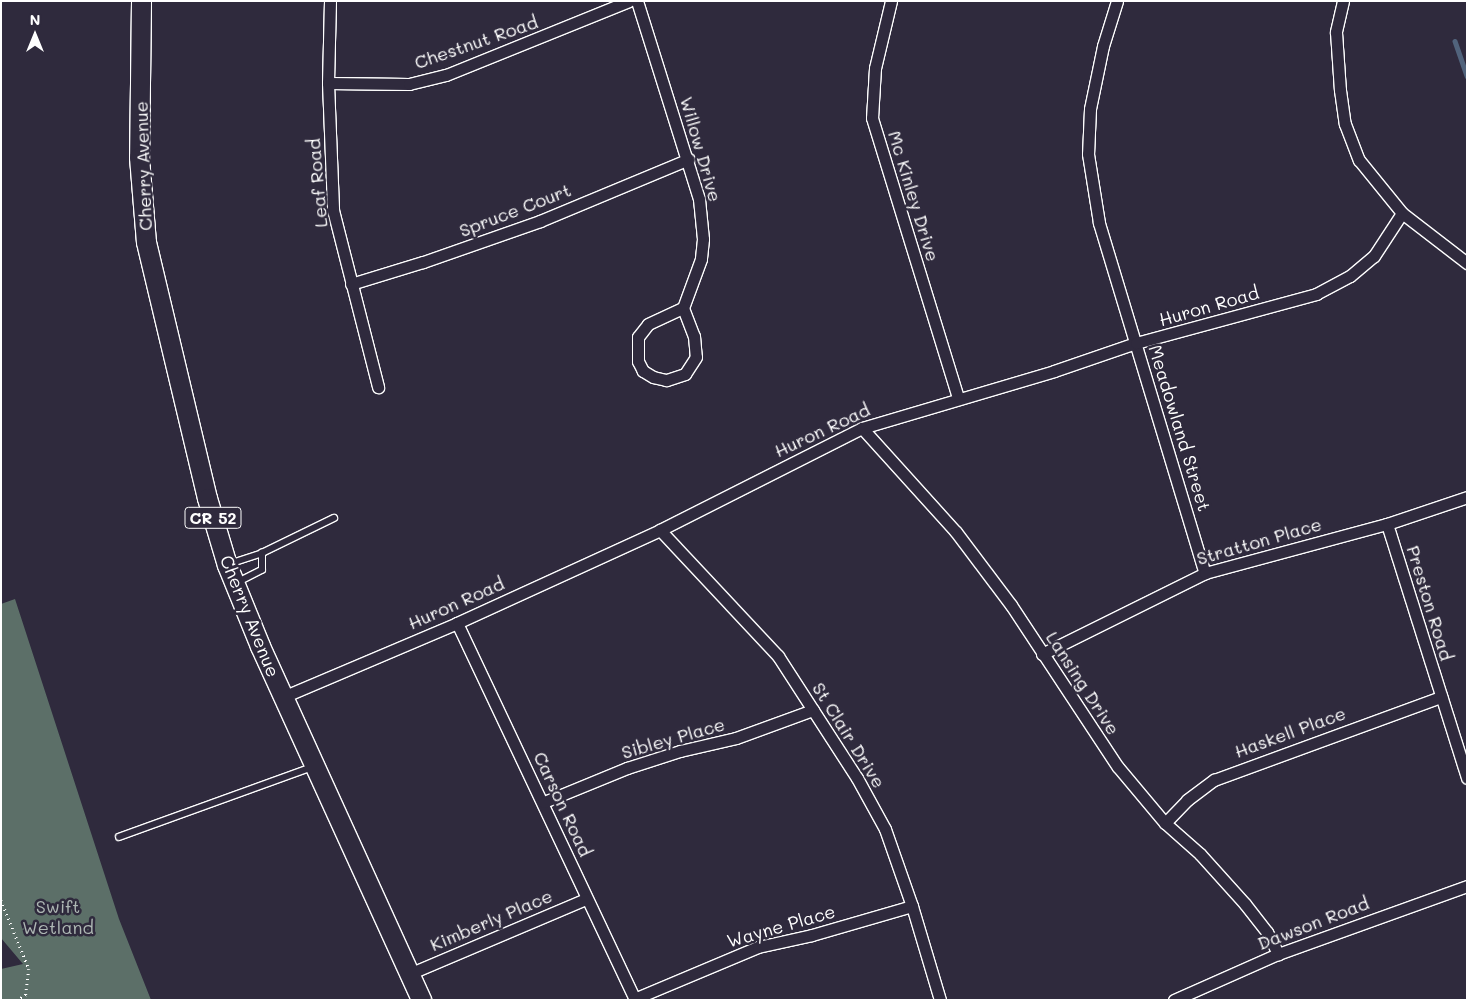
<!DOCTYPE html>
<style>
body{margin:0}
#map{position:relative;width:1468px;height:1001px;overflow:hidden;background:#2f2a3d;font-family:Mali,sans-serif}
div>[style]{position:absolute}
.green>*{inset:0;background:#5c6f68}
.stream>*{height:4.5px;margin:-2.25px;padding:0 2.25px;transform-origin:2.25px;border-radius:2.25px;background:#51637c}
.path>*{height:2.5px;margin-top:-1.25px;transform-origin:0;background:repeating-linear-gradient(90deg,#fff 0 1px,transparent 0 5px)}
.roads{filter:drop-shadow(1px 0 #fff) drop-shadow(-1px 0 #fff) drop-shadow(0 1px #fff) drop-shadow(0 -1px #fff)}
.lane>*{height:5.5px;margin:-2.75px;padding:0 2.75px;transform-origin:2.75px;border-radius:2.75px;background:#2f2a3d}
.street>*{height:11px;margin:-5.5px;padding:0 5.5px;transform-origin:5.5px;border-radius:5.5px;background:#2f2a3d}
.primary>*{height:19px;margin:-9.5px;padding:0 9.5px;transform-origin:9.5px;border-radius:9.5px;background:#2f2a3d}
span{translate:-50% -50%;white-space:nowrap;text-align:center;line-height:1.15;-webkit-text-stroke:5px #2f2a3d;paint-order:stroke}
.shield-label span{padding:1px 4px;background:#2f2a3d;border:1px solid;border-radius:4px;-webkit-text-stroke-width:0}
.shield-label{font-size:16px;color:#fff;font-weight:700}
.street-label{font-size:18px;color:#fff}
.park-label{font-size:18px;color:#aeb7b4}
.frame{position:absolute;inset:0;border:2px solid #fff;pointer-events:none}
.north{position:absolute;left:10px;top:10px;width:50px;height:50px;-webkit-text-stroke:4px #2f2a3d;paint-order:stroke;rotate:0deg;font-size:14px;font-weight:700;line-height:20px;text-align:center;color:#fff}
.north::after{content:'';display:block;margin:auto;width:18px;height:22px;background:#fff;clip-path:polygon(50% 0,100% 100%,50% 72%,0 100%)}
</style>
<div id="map">
<div class="green">
<i style="clip-path:polygon(15px 599px,119px 919px,151px 1000px,1px 1000px,1px 969px,23px 964px,1px 938px,1px 604px)"></i>
</div>
<div class="stream">
<i style="left:1455px;top:41px;width:37px;rotate:71deg"></i>
</div>
<div class="path">
<i style="left:1px;top:900px;width:74px;rotate:67.9deg"></i>
<i style="left:29px;top:969px;width:26px;rotate:97deg"></i>
<i style="left:26px;top:995px;width:9px;rotate:148deg"></i>
</div>
<div class="roads">
<div class="lane">
<i style="left:229px;top:564px;width:35px;rotate:-18deg"></i>
<i style="left:262px;top:553px;width:80px;rotate:-25.9deg"></i>
<i style="left:236px;top:583px;width:29px;rotate:-27deg"></i>
<i style="left:262px;top:570px;width:17px;rotate:-90deg"></i>
<i style="left:119px;top:837px;width:205px;rotate:-19.9deg"></i>
</div>
<div class="street">
<i style="left:330px;top:1px;width:82px;rotate:91.4deg"></i>
<i style="left:328px;top:83px;width:127px;rotate:87.7deg"></i>
<i style="left:333px;top:210px;width:183px;rotate:75.7deg"></i>
<i style="left:637px;top:1px;width:207px;rotate:72.6deg"></i>
<i style="left:699px;top:199px;width:40px;rotate:84.3deg"></i>
<i style="left:703px;top:239px;width:20px;rotate:96deg"></i>
<i style="left:701px;top:259px;width:52px;rotate:110.2deg"></i>
<i style="left:891px;top:1px;width:69px;rotate:103.4deg"></i>
<i style="left:875px;top:68px;width:50px;rotate:93.4deg"></i>
<i style="left:872px;top:118px;width:293px;rotate:72.9deg"></i>
<i style="left:1117px;top:1px;width:47px;rotate:107.3deg"></i>
<i style="left:1103px;top:46px;width:64px;rotate:101.7deg"></i>
<i style="left:1090px;top:109px;width:45px;rotate:92.5deg"></i>
<i style="left:1088px;top:154px;width:70px;rotate:80.9deg"></i>
<i style="left:1099px;top:223px;width:366px;rotate:73.2deg"></i>
<i style="left:1343px;top:1px;width:32px;rotate:103deg"></i>
<i style="left:1336px;top:32px;width:58px;rotate:86.1deg"></i>
<i style="left:1340px;top:90px;width:34px;rotate:82deg"></i>
<i style="left:1345px;top:124px;width:39px;rotate:69deg"></i>
<i style="left:1359px;top:160px;width:68px;rotate:50.9deg"></i>
<i style="left:1402px;top:213px;width:82px;rotate:37.6deg"></i>
<i style="left:328px;top:83px;width:81px;rotate:0.7deg"></i>
<i style="left:409px;top:84px;width:38px;rotate:-14deg"></i>
<i style="left:446px;top:75px;width:197px;rotate:-22deg"></i>
<i style="left:351px;top:284px;width:75px;rotate:-17deg"></i>
<i style="left:423px;top:262px;width:124px;rotate:-19.3deg"></i>
<i style="left:540px;top:221px;width:161px;rotate:-22.6deg"></i>
<i style="left:683px;top:308px;width:30px;rotate:69deg"></i>
<i style="left:694px;top:336px;width:21px;rotate:85deg"></i>
<i style="left:696px;top:357px;width:20px;rotate:123deg"></i>
<i style="left:685px;top:374px;width:20px;rotate:162deg"></i>
<i style="left:666px;top:380px;width:13px;rotate:-167deg"></i>
<i style="left:653px;top:377px;width:12px;rotate:-149deg"></i>
<i style="left:643px;top:371px;width:11px;rotate:-117deg"></i>
<i style="left:638px;top:361px;width:24px;rotate:-90deg"></i>
<i style="left:638px;top:337px;width:16px;rotate:-52deg"></i>
<i style="left:648px;top:324px;width:38px;rotate:-25deg"></i>
<i style="left:862px;top:428px;width:140px;rotate:47.9deg"></i>
<i style="left:956px;top:532px;width:91px;rotate:53deg"></i>
<i style="left:1011px;top:605px;width:194px;rotate:56.6deg"></i>
<i style="left:1118px;top:767px;width:73px;rotate:50deg"></i>
<i style="left:1165px;top:823px;width:47px;rotate:41.5deg"></i>
<i style="left:1200px;top:854px;width:67px;rotate:48deg"></i>
<i style="left:1245px;top:904px;width:36px;rotate:52deg"></i>
<i style="left:1267px;top:932px;width:25px;rotate:63deg"></i>
<i style="left:1387px;top:524px;width:266px;rotate:72.5deg"></i>
<i style="left:660px;top:530px;width:173px;rotate:46.9deg"></i>
<i style="left:778px;top:656px;width:145px;rotate:57.1deg"></i>
<i style="left:857px;top:778px;width:58px;rotate:61.2deg"></i>
<i style="left:885px;top:829px;width:82px;rotate:70.7deg"></i>
<i style="left:912px;top:906px;width:98px;rotate:73.4deg"></i>
<i style="left:457px;top:623px;width:417px;rotate:64.7deg"></i>
<i style="left:1042px;top:654px;width:182px;rotate:-26.4deg"></i>
<i style="left:1205px;top:573px;width:188px;rotate:-15.1deg"></i>
<i style="left:1387px;top:524px;width:84px;rotate:-18.6deg"></i>
<i style="left:283px;top:697px;width:189px;rotate:-23deg"></i>
<i style="left:457px;top:623px;width:223px;rotate:-24.6deg"></i>
<i style="left:660px;top:530px;width:226px;rotate:-26.8deg"></i>
<i style="left:862px;top:428px;width:200px;rotate:-16.5deg"></i>
<i style="left:1054px;top:371px;width:87px;rotate:-18.9deg"></i>
<i style="left:1136px;top:343px;width:187px;rotate:-15.2deg"></i>
<i style="left:1316px;top:294px;width:38px;rotate:-28deg"></i>
<i style="left:1350px;top:276px;width:31px;rotate:-40deg"></i>
<i style="left:1374px;top:256px;width:51px;rotate:-56.9deg"></i>
<i style="left:544px;top:802px;width:90px;rotate:-22.3deg"></i>
<i style="left:627px;top:768px;width:56px;rotate:-17.8deg"></i>
<i style="left:680px;top:751px;width:57px;rotate:-13.1deg"></i>
<i style="left:736px;top:738px;width:82px;rotate:-20deg"></i>
<i style="left:1165px;top:823px;width:32px;rotate:-46deg"></i>
<i style="left:1187px;top:800px;width:34px;rotate:-37deg"></i>
<i style="left:1214px;top:780px;width:242px;rotate:-20.1deg"></i>
<i style="left:409px;top:974px;width:192px;rotate:-23deg"></i>
<i style="left:634px;top:999px;width:134px;rotate:-22.8deg"></i>
<i style="left:758px;top:947px;width:55px;rotate:-12.5deg"></i>
<i style="left:812px;top:935px;width:104px;rotate:-16.2deg"></i>
<i style="left:1174px;top:1000px;width:114px;rotate:-23.9deg"></i>
<i style="left:1278px;top:954px;width:201px;rotate:-19.8deg"></i>
</div>
<div class="primary">
<i style="left:141px;top:1px;width:156px;rotate:90.7deg"></i>
<i style="left:139px;top:157px;width:85px;rotate:85.3deg"></i>
<i style="left:146px;top:242px;width:263px;rotate:76.6deg"></i>
<i style="left:207px;top:498px;width:70px;rotate:73.4deg"></i>
<i style="left:227px;top:565px;width:87px;rotate:67.8deg"></i>
<i style="left:260px;top:646px;width:389px;rotate:65.5deg"></i>
</div>
</div>
<div class="shield-label">
<span style="left:213px;top:518px">CR 52</span>
</div>
<div class="street-label">
<span style="left:476px;top:42px;rotate:-19deg">Chestnut Road</span>
<span style="left:701px;top:149px;rotate:74deg">Willow Drive</span>
<span style="left:143px;top:166px;rotate:-92deg">Cherry Avenue</span>
<span style="left:317px;top:183px;rotate:-95deg">Leaf Road</span>
<span style="left:914px;top:196px;rotate:73deg">Mc Kinley Drive</span>
<span style="left:515px;top:210px;rotate:-21deg">Spruce Court</span>
<span style="left:1209px;top:306px;rotate:-16deg">Huron Road</span>
<span style="left:1180px;top:428px;rotate:73deg">Meadowland Street</span>
<span style="left:822px;top:430px;rotate:-25deg">Huron Road</span>
<span style="left:1259px;top:541px;rotate:-16deg">Stratton Place</span>
<span style="left:456px;top:603px;rotate:-24deg">Huron Road</span>
<span style="left:1430px;top:603px;rotate:73deg">Preston Road</span>
<span style="left:250px;top:616px;rotate:68deg">Cherry Avenue</span>
<span style="left:1083px;top:683px;rotate:57deg">Lansing Drive</span>
<span style="left:1290px;top:732px;rotate:-20deg">Haskell Place</span>
<span style="left:849px;top:735px;rotate:58deg">St Clair Drive</span>
<span style="left:673px;top:738px;rotate:-16deg">Sibley Place</span>
<span style="left:563px;top:804px;rotate:65deg">Carson Road</span>
<span style="left:491px;top:920px;rotate:-23deg">Kimberly Place</span>
<span style="left:1313px;top:923px;rotate:-21deg">Dawson Road</span>
<span style="left:781px;top:926px;rotate:-16deg">Wayne Place</span>
</div>
<div class="park-label">
<span style="left:58px;top:917px">Swift<br>Wetland</span>
</div>
<div class="frame"></div>
<div class="north">N</div>
</div>
